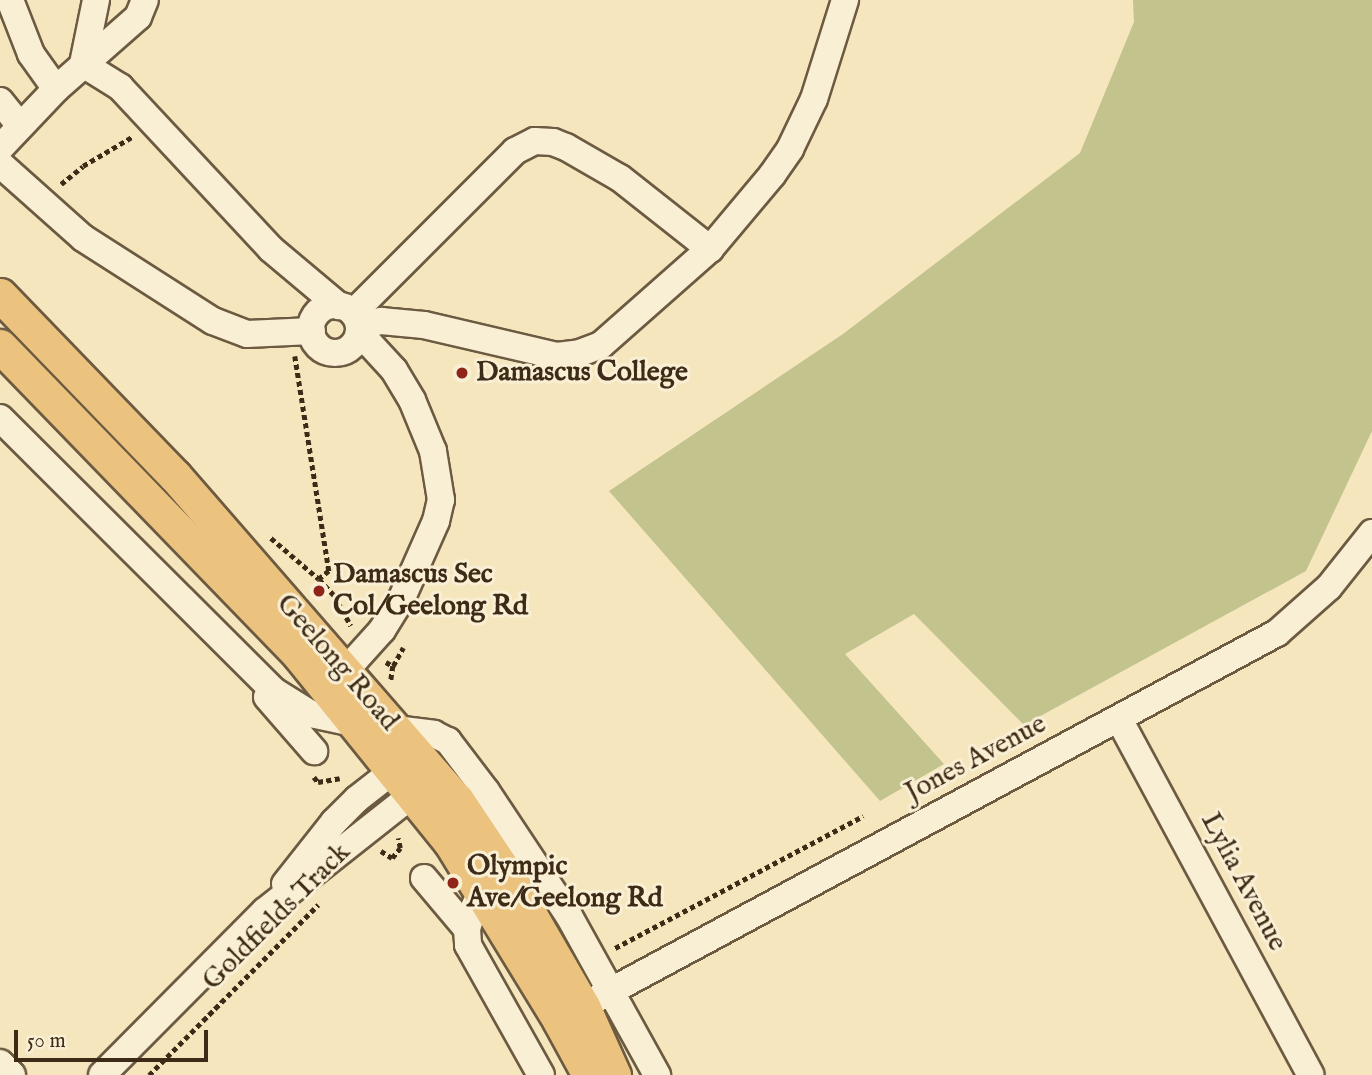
<!DOCTYPE html>
<style>
body{margin:0}
#map{position:relative;width:1372px;height:1075px;overflow:hidden;background:#f6e6be;font-family:"IM FELL English",serif}
div>[style]{position:absolute}
.green>*{inset:0;background:#c2c38d}
.path>*{height:4.5px;margin-top:-2.25px;transform-origin:0;background:repeating-linear-gradient(90deg,#3e2b17 0 5px,transparent 0 8.5px)}
.roads{filter:drop-shadow(2px 0 #6c5a41) drop-shadow(-2px 0 #6c5a41) drop-shadow(0 2px #6c5a41) drop-shadow(0 -2px #6c5a41)}
.minor>*{height:26px;margin:-13px;padding:0 13px;transform-origin:13px;border-radius:13px;background:#f9efd5}
.minor>.ring{margin:-13px;padding:0;box-sizing:content-box;background:none;border:26px solid #f9efd5;border-radius:50%}
.major>*{height:33px;margin:-16.5px;padding:0 16.5px;transform-origin:16.5px;border-radius:16.5px;background:#ebc37f}
.dots>*{width:19px;height:19px;translate:-50% -50%;box-sizing:border-box;border:4px solid #f9efd5;border-radius:50%}
span{translate:-50% -50%;white-space:nowrap;text-align:center;line-height:1.15;-webkit-text-stroke:6px #f9efd5;paint-order:stroke}
.poi-label{font-size:28px;color:#3e2b17;font-weight:700}
.left{translate:0 -50%;text-align:left}
.street-label{font-size:28px;color:#3e2b17}
.scale{position:absolute;left:14px;top:1030px;width:194px;height:32px;box-sizing:border-box;border:4px solid #3e2b17;border-top:0;padding-left:9px;font-size:21px;line-height:24px;white-space:nowrap;color:#3e2b17;-webkit-text-stroke:5px #f9efd5;paint-order:stroke}
</style>
<div id="map">
<div class="green">
<i style="clip-path:polygon(1133px 0,1372px 0,1372px 431px,1306px 571px,1024px 725px,914px 614px,845px 654px,944px 764px,880px 801px,609px 491px,843px 334px,1080px 153px,1134px 22px)"></i>
</div>
<div class="path">
<i style="left:61px;top:184px;width:28px;rotate:-39deg"></i>
<i style="left:83px;top:166px;width:57px;rotate:-30.6deg"></i>
<i style="left:295px;top:356px;width:218px;rotate:81deg"></i>
<i style="left:329px;top:571px;width:13px;rotate:141deg"></i>
<i style="left:271px;top:538px;width:63px;rotate:40.5deg"></i>
<i style="left:319px;top:579px;width:22px;rotate:47deg"></i>
<i style="left:334px;top:595px;width:35px;rotate:61deg"></i>
<i style="left:386px;top:662px;width:8px;rotate:30deg"></i>
<i style="left:393px;top:666px;width:15px;rotate:98deg"></i>
<i style="left:393px;top:666px;width:21px;rotate:-61deg"></i>
<i style="left:314px;top:777px;width:6px;rotate:51deg"></i>
<i style="left:318px;top:782px;width:22px;rotate:-10deg"></i>
<i style="left:381px;top:851px;width:13px;rotate:32deg"></i>
<i style="left:392px;top:858px;width:13px;rotate:-51deg"></i>
<i style="left:400px;top:848px;width:10px;rotate:-101deg"></i>
<i style="left:615px;top:948px;width:281px;rotate:-28deg"></i>
<i style="left:149px;top:1075px;width:240px;rotate:-45.2deg"></i>
</div>
<div class="roads">
<div class="minor">
<i style="left:10px;top:0;width:58px;rotate:68.7deg"></i>
<i style="left:31px;top:54px;width:43px;rotate:54.5deg"></i>
<i style="left:96px;top:0;width:65px;rotate:101.5deg"></i>
<i style="left:83px;top:64px;width:44px;rotate:31.9deg"></i>
<i style="left:120px;top:87px;width:221px;rotate:47deg"></i>
<i style="left:271px;top:249px;width:89px;rotate:40deg"></i>
<i style="left:0;top:101px;width:32px;rotate:51deg"></i>
<i style="left:0;top:148px;width:81px;rotate:-46.5deg"></i>
<i style="left:56px;top:89px;width:109px;rotate:-41.3deg"></i>
<i style="left:138px;top:17px;width:18px;rotate:-68deg"></i>
<i style="left:0;top:164px;width:111px;rotate:41.7deg"></i>
<i style="left:83px;top:238px;width:154px;rotate:32.6deg"></i>
<i style="left:213px;top:321px;width:36px;rotate:21deg"></i>
<i style="left:247px;top:334px;width:65px;rotate:-2.6deg"></i>
<i class="ring" style="left:311px;top:305px;width:22px;height:22px"></i>
<i style="left:353px;top:313px;width:229px;rotate:-45deg"></i>
<i style="left:515px;top:151px;width:22px;rotate:-27deg"></i>
<i style="left:535px;top:141px;width:18px;rotate:3deg"></i>
<i style="left:553px;top:142px;width:14px;rotate:21deg"></i>
<i style="left:566px;top:147px;width:62px;rotate:29.9deg"></i>
<i style="left:620px;top:178px;width:115px;rotate:38.3deg"></i>
<i style="left:359px;top:326px;width:23px;rotate:-13deg"></i>
<i style="left:381px;top:321px;width:43px;rotate:5.3deg"></i>
<i style="left:424px;top:325px;width:137px;rotate:13.1deg"></i>
<i style="left:557px;top:356px;width:23px;rotate:-7deg"></i>
<i style="left:580px;top:353px;width:22px;rotate:-21deg"></i>
<i style="left:601px;top:345px;width:145px;rotate:-41.4deg"></i>
<i style="left:710px;top:249px;width:97px;rotate:-50deg"></i>
<i style="left:772px;top:175px;width:32px;rotate:-55deg"></i>
<i style="left:790px;top:149px;width:55px;rotate:-64.4deg"></i>
<i style="left:814px;top:99px;width:104px;rotate:-72.6deg"></i>
<i style="left:0;top:418px;width:387px;rotate:44.9deg"></i>
<i style="left:274px;top:691px;width:44px;rotate:31.9deg"></i>
<i style="left:311px;top:714px;width:43px;rotate:12.1deg"></i>
<i style="left:346px;top:670px;width:54px;rotate:-48deg"></i>
<i style="left:382px;top:630px;width:36px;rotate:-58deg"></i>
<i style="left:401px;top:600px;width:86px;rotate:-66.1deg"></i>
<i style="left:436px;top:521px;width:22px;rotate:-77deg"></i>
<i style="left:441px;top:500px;width:50px;rotate:-99.3deg"></i>
<i style="left:433px;top:451px;width:55px;rotate:-112.4deg"></i>
<i style="left:412px;top:400px;width:35px;rotate:-121deg"></i>
<i style="left:394px;top:370px;width:52px;rotate:-132.6deg"></i>
<i style="left:267px;top:697px;width:72px;rotate:49deg"></i>
<i style="left:1119px;top:719px;width:404px;rotate:61.7deg"></i>
<i style="left:395px;top:729px;width:39px;rotate:7deg"></i>
<i style="left:434px;top:734px;width:16px;rotate:27deg"></i>
<i style="left:448px;top:741px;width:63px;rotate:52.8deg"></i>
<i style="left:486px;top:791px;width:150px;rotate:56.4deg"></i>
<i style="left:569px;top:916px;width:182px;rotate:61deg"></i>
<i style="left:424px;top:878px;width:67px;rotate:49.9deg"></i>
<i style="left:285px;top:884px;width:79px;rotate:-51.7deg"></i>
<i style="left:334px;top:822px;width:33px;rotate:-45deg"></i>
<i style="left:357px;top:799px;width:63px;rotate:-38deg"></i>
<i style="left:494px;top:886px;width:14px;rotate:155deg"></i>
<i style="left:481px;top:892px;width:20px;rotate:114deg"></i>
<i style="left:473px;top:910px;width:20px;rotate:108deg"></i>
<i style="left:467px;top:929px;width:16px;rotate:86deg"></i>
<i style="left:468px;top:945px;width:149px;rotate:60.7deg"></i>
<i style="left:583px;top:1006px;width:788px;rotate:-28.26deg"></i>
<i style="left:1277px;top:633px;width:69px;rotate:-41.5deg"></i>
<i style="left:1329px;top:587px;width:69px;rotate:-51.5deg"></i>
<i style="left:0;top:1063px;width:17px;rotate:45deg"></i>
<i style="left:102px;top:1075px;width:231px;rotate:-45.2deg"></i>
<i style="left:265px;top:911px;width:205px;rotate:-38.3deg"></i>
</div>
<div class="major">
<i style="left:0;top:295px;width:252px;rotate:46deg"></i>
<i style="left:175px;top:476px;width:430px;rotate:49deg"></i>
<i style="left:457px;top:800px;width:94px;rotate:56.3deg"></i>
<i style="left:509px;top:878px;width:148px;rotate:60deg"></i>
<i style="left:583px;top:1006px;width:76px;rotate:65.8deg"></i>
<i style="left:0;top:346px;width:430px;rotate:45.9deg"></i>
<i style="left:299px;top:655px;width:240px;rotate:51.1deg"></i>
<i style="left:450px;top:842px;width:209px;rotate:58.5deg"></i>
<i style="left:559px;top:1020px;width:63px;rotate:61.4deg"></i>
</div>
</div>
<div class="dots">
<i style="left:462px;top:373px;background:#8f2418"></i>
<i style="left:319px;top:591px;background:#8f2418"></i>
<i style="left:453px;top:883px;background:#8f2418"></i>
</div>
<div class="poi-label">
<span class="left" style="left:476px;top:373px">Damascus College</span>
<span class="left" style="left:333px;top:591px">Damascus Sec<br>Col/Geelong Rd</span>
<span class="left" style="left:467px;top:883px">Olympic<br>Ave/Geelong Rd</span>
</div>
<div class="street-label">
<span style="left:337px;top:663px;rotate:49deg">Geelong Road</span>
<span style="left:976px;top:759px;rotate:-28deg">Jones Avenue</span>
<span style="left:1243px;top:882px;rotate:62deg">Lylia Avenue</span>
<span style="left:277px;top:917px;rotate:-45deg">Goldfields Track</span>
</div>
<div class="scale">50 m</div>
</div>
